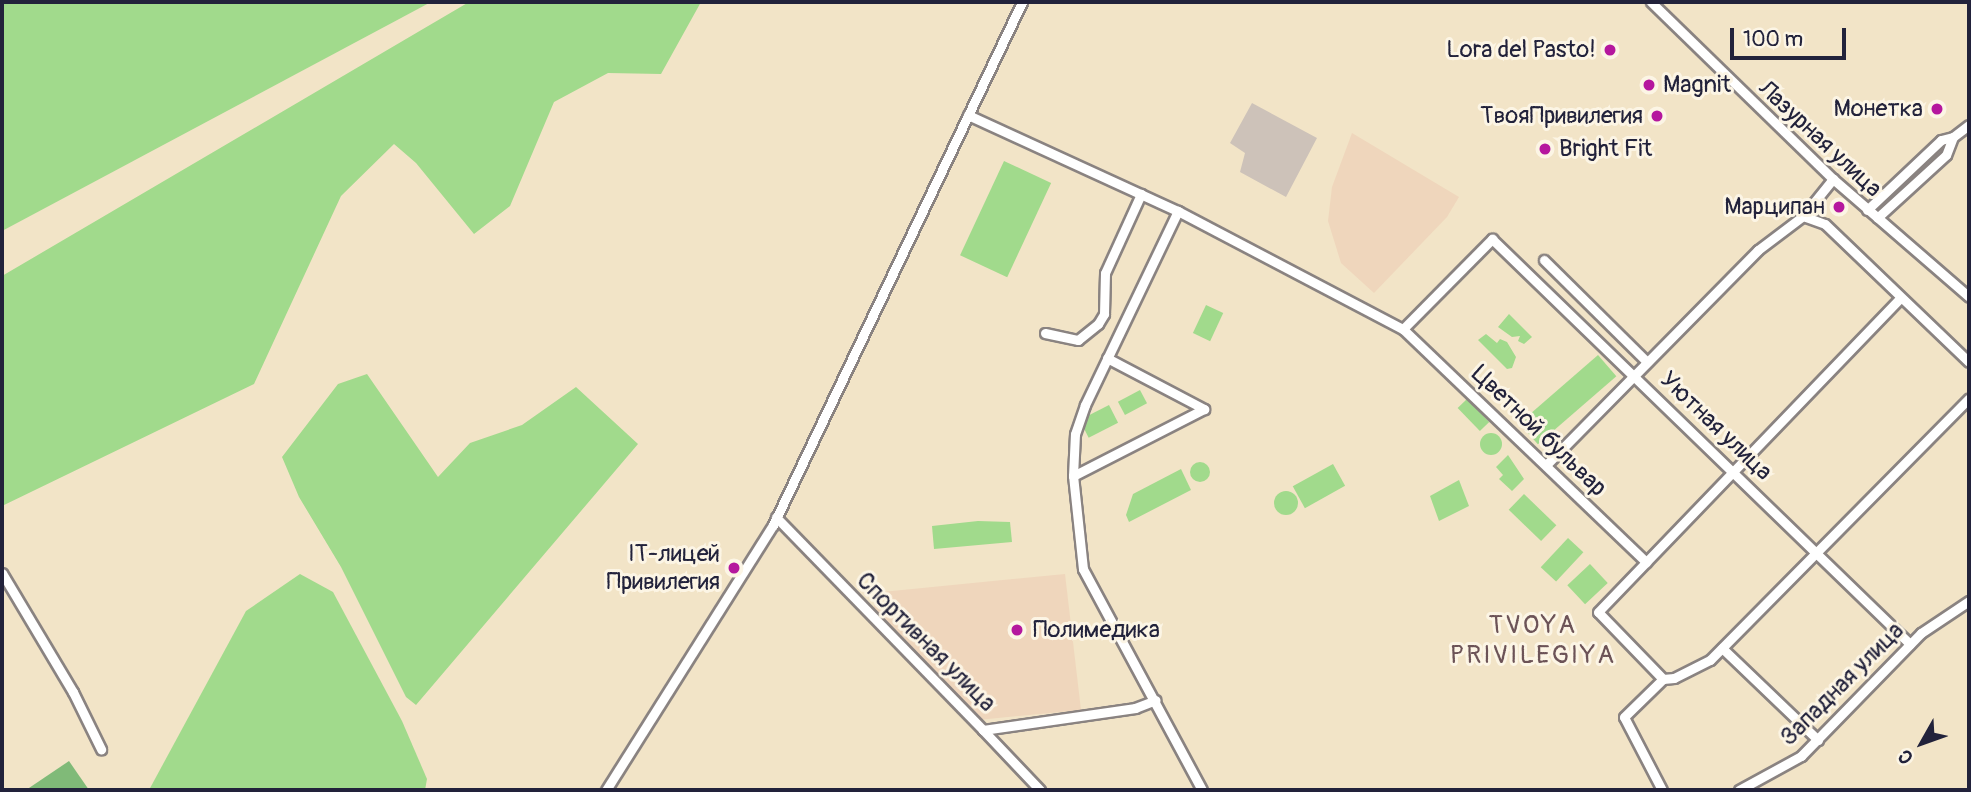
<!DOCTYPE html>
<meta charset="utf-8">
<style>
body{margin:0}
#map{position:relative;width:1971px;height:792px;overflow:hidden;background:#f2e4c7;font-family:Pangolin,sans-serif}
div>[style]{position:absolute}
.built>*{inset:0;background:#efd6bc}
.industrial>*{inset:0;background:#cdc2b9}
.green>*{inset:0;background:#a1da8c;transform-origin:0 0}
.round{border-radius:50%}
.forest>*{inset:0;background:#80ba78}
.roads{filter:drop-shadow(2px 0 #8a8381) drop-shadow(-2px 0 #8a8381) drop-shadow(0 2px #8a8381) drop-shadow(0 -2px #8a8381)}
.minor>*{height:9px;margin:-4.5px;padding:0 4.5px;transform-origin:4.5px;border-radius:4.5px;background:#fff}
.dots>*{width:19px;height:19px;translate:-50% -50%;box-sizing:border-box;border:4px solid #fcf5e5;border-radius:50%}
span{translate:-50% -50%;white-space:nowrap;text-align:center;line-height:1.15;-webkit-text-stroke:6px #fcf5e5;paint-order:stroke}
.poi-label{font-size:24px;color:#22223b}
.right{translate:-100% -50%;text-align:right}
.left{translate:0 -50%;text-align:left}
.street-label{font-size:24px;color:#22223b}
.neighbourhood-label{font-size:26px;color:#6c5357;letter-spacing:2px}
.frame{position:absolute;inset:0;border:4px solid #22223b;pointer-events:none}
.north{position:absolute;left:1887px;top:708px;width:70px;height:70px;-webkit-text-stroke:5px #fcf5e5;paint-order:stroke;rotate:230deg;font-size:19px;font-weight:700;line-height:28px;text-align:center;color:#22223b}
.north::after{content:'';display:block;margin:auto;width:24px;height:32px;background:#22223b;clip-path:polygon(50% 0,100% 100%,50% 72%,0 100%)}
.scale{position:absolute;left:1730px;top:28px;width:116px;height:32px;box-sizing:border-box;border:4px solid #22223b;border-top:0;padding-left:9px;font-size:21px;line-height:24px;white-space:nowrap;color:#22223b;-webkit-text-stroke:5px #fcf5e5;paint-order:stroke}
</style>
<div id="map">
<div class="built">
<i style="clip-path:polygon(1352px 133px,1459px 197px,1447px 217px,1374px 293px,1341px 263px,1328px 221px,1332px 187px)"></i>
<i style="clip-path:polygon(1065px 574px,1081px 710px,978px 720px,873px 608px,882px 592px)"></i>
</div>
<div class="industrial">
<i style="clip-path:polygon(1252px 103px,1317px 138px,1286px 197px,1240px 172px,1245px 153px,1230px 143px)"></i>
</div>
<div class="green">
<i style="clip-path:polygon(2px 2px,431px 2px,2px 231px)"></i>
<i style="clip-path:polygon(469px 2px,701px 2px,661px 74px,608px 73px,554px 102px,510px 206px,474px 234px,416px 163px,394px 144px,341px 196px,254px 384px,2px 506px,2px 276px)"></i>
<i style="left:1004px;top:161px;width:52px;height:104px;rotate:25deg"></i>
<i style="left:1206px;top:305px;width:19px;height:31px;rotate:25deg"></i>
<i style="clip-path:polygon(1509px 314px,1532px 337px,1524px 344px,1518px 341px,1520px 336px,1512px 337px,1498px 327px)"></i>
<i style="clip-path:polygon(1486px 334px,1497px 343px,1500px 339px,1507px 342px,1516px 357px,1512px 368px,1507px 369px,1478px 340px)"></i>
<i style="left:1598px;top:355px;width:28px;height:104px;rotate:49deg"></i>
<i style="clip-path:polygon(367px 374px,438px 477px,470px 443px,522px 425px,576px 387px,638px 444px,416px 705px,406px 697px,341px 567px,299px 497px,282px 457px,338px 384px)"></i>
<i style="left:1140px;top:390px;width:15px;height:25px;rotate:62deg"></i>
<i style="left:1467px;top:399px;width:32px;height:13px;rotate:46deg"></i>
<i style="left:1109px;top:405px;width:20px;height:33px;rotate:63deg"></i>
<i class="round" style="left:1480px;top:433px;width:22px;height:22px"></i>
<i style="clip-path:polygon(1508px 455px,1524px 479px,1512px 491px,1499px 479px,1503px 475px,1496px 467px)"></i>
<i class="round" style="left:1190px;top:462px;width:20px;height:20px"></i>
<i style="left:1333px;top:464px;width:25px;height:46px;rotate:61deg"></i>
<i style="clip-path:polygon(1181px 469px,1191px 490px,1129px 522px,1126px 515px,1133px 494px)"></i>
<i style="clip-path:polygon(1459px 480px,1469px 506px,1439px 521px,1430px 496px)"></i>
<i class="round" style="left:1274px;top:491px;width:24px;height:24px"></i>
<i style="left:1524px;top:494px;width:45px;height:22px;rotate:44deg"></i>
<i style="clip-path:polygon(978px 521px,1010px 522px,1012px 542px,934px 549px,932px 526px)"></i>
<i style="left:1568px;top:538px;width:21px;height:40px;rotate:43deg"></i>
<i style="left:1590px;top:564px;width:26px;height:31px;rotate:47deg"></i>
<i style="clip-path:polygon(300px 574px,333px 592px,402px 721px,427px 779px,425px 790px,149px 790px,246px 611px)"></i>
</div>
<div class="forest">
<i style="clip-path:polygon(69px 761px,89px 790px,26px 790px)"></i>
</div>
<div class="roads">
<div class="minor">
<i style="left:1651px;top:2px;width:254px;rotate:44.2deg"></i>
<i style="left:1833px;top:179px;width:180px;rotate:40.9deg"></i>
<i style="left:968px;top:115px;width:231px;rotate:24.6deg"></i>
<i style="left:1953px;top:137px;width:20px;rotate:-37deg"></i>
<i style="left:1867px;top:210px;width:102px;rotate:-43.4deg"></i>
<i style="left:1941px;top:140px;width:12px;rotate:-14deg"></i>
<i style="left:1953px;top:137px;width:19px;rotate:111deg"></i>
<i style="left:1946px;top:155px;width:93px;rotate:137.6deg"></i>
<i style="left:1803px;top:216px;width:48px;rotate:-51deg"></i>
<i style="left:1544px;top:260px;width:145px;rotate:44.7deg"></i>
<i style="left:1403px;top:329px;width:127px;rotate:-45.3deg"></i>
<i style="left:1492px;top:239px;width:582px;rotate:44.1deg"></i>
<i style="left:1045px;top:333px;width:34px;rotate:12deg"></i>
<i style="left:1078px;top:340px;width:26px;rotate:-39deg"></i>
<i style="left:1098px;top:324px;width:12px;rotate:-59deg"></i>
<i style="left:1104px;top:314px;width:41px;rotate:-88.6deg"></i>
<i style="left:1105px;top:273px;width:87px;rotate:-65.5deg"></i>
<i style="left:1107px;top:358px;width:110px;rotate:27.7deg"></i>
<i style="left:1546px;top:465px;width:302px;rotate:-45.4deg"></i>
<i style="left:1758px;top:250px;width:56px;rotate:-37.1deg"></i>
<i style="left:1803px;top:216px;width:23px;rotate:20deg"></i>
<i style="left:1825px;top:224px;width:199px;rotate:43.8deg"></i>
<i style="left:1073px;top:476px;width:147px;rotate:-27.1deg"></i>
<i style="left:776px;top:517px;width:297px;rotate:45.8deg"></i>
<i style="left:983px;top:730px;width:154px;rotate:-8.2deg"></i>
<i style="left:1135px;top:708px;width:22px;rotate:-21deg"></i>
<i style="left:2px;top:573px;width:139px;rotate:59.2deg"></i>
<i style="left:73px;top:692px;width:64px;rotate:63.8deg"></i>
<i style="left:1722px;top:648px;width:133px;rotate:43.8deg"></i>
<i style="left:1663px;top:679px;width:93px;rotate:-134.1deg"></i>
<i style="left:1598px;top:612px;width:434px;rotate:-46.1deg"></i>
<i style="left:983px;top:730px;width:83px;rotate:46.5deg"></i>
<i style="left:606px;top:790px;width:313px;rotate:-57.8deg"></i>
<i style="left:773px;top:525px;width:579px;rotate:-64.54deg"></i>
<i style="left:1202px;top:790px;width:251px;rotate:-118.3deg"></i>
<i style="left:1083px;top:569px;width:94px;rotate:-96.1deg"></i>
<i style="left:1073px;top:476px;width:42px;rotate:-87.3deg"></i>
<i style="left:1075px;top:434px;width:31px;rotate:-71deg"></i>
<i style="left:1085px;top:405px;width:215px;rotate:-64.4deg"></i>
<i style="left:1178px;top:211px;width:254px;rotate:27.7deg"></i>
<i style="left:1403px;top:329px;width:337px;rotate:43.8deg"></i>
<i style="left:1662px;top:790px;width:82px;rotate:-117.5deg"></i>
<i style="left:1624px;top:717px;width:54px;rotate:-44.3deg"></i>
<i style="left:1663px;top:679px;width:11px;rotate:-5deg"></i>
<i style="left:1674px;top:678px;width:40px;rotate:-26.6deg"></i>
<i style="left:1710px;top:660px;width:368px;rotate:-45.3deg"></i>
<i style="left:1739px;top:790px;width:71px;rotate:-28.7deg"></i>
<i style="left:1801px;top:756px;width:172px;rotate:-45.7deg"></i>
<i style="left:1921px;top:633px;width:58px;rotate:-33.7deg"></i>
</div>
</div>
<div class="dots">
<i style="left:1610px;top:50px;background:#b5179e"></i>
<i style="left:1649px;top:85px;background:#b5179e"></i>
<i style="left:1937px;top:109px;background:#b5179e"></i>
<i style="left:1657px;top:116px;background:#b5179e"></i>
<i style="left:1545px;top:149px;background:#b5179e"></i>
<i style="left:1839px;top:207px;background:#b5179e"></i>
<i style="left:734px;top:568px;background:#b5179e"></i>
<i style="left:1017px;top:630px;background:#b5179e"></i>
</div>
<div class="poi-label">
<span class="right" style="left:1596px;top:50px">Lora del Pasto!</span>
<span class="left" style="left:1663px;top:85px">Magnit</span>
<span class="right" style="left:1923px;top:109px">Монетка</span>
<span class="right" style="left:1643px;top:116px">ТвояПривилегия</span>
<span class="left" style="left:1559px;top:149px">Bright Fit</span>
<span class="right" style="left:1825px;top:207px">Марципан</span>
<span class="right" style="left:720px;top:568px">IT-лицей<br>Привилегия</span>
<span class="left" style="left:1033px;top:630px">Полимедика</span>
</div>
<div class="street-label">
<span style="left:1820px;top:139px;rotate:43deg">Лазурная улица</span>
<span style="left:1716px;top:426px;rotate:44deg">Уютная улица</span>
<span style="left:1539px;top:431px;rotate:44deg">Цветной бульвар</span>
<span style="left:926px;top:642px;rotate:45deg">Спортивная улица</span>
<span style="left:1842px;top:684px;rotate:-45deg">Западная улица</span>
</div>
<div class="neighbourhood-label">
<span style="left:1533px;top:641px">TVOYA<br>PRIVILEGIYA</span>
</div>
<div class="frame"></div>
<div class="north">С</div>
<div class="scale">100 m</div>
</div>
